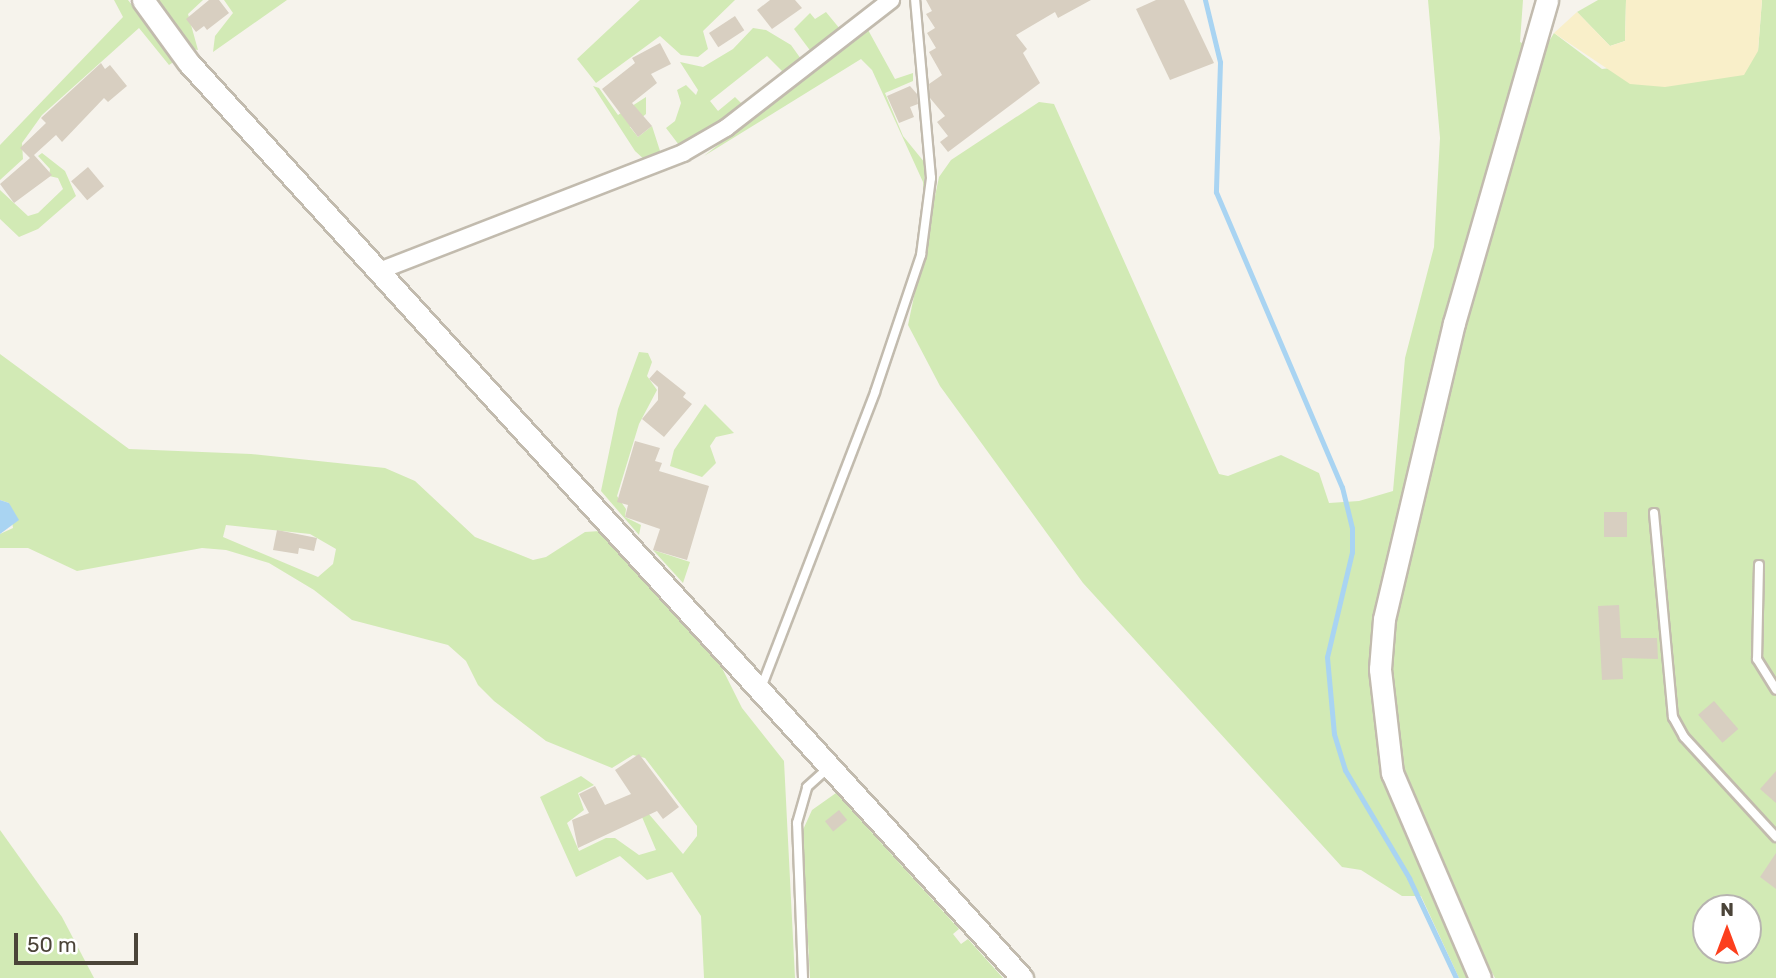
<!DOCTYPE html>
<style>
body{margin:0}
#map{position:relative;width:1776px;height:978px;overflow:hidden;background:#f6f3ec;font-family:Rubik,sans-serif}
div>[style]{position:absolute}
.green>*{inset:0;background:#d2eab5}
.sand>*{inset:0;background:#f9efc9}
.water>*{inset:0;background:#a9d4f2}
.stream>*{height:5px;margin:-2.5px;padding:0 2.5px;transform-origin:2.5px;border-radius:2.5px;background:#a9d4f2}
.building>*{inset:0;background:#d8cfc1;transform-origin:0 0}
.roads{filter:drop-shadow(2px 0 #c2bbae) drop-shadow(-2px 0 #c2bbae) drop-shadow(0 2px #c2bbae) drop-shadow(0 -2px #c2bbae)}
.service>*{height:8px;margin:-4px;padding:0 4px;transform-origin:4px;border-radius:4px;background:#fff}
.minor>*{height:16px;margin:-8px;padding:0 8px;transform-origin:8px;border-radius:8px;background:#fff}
.tertiary>*{height:21px;margin:-10.5px;padding:0 10.5px;transform-origin:10.5px;border-radius:10.5px;background:#fff}
span{translate:-50% -50%;white-space:nowrap;text-align:center;line-height:1.15;-webkit-text-stroke:6px #fff;paint-order:stroke}
.north{position:absolute;left:1692px;top:894px;width:70px;height:70px;box-sizing:border-box;background:#fff;border:2px solid #b7b4b0;border-radius:50%;rotate:0deg;font-size:19px;font-weight:700;line-height:28px;text-align:center;color:#4b4439}
.north::after{content:'';display:block;margin:auto;width:24px;height:32px;background:#fc3f1d;clip-path:polygon(50% 0,100% 100%,50% 72%,0 100%)}
.scale{position:absolute;left:14px;top:933px;width:124px;height:32px;box-sizing:border-box;border:4px solid #4b4439;border-top:0;padding-left:9px;font-size:21px;line-height:24px;white-space:nowrap;color:#4b4439;-webkit-text-stroke:5px #fff;paint-order:stroke}
</style>
<div id="map">
<div class="green">
<i style="clip-path:polygon(114px 0,128px 0,175px 61px,169px 65px,139px 28px,42px 115px,22px 143px,23px 159px,0 180px,0 145px,123px 17px)"></i>
<i style="clip-path:polygon(156px 0,203px 0,188px 14px,198px 50px,192px 49px)"></i>
<i style="clip-path:polygon(224px 0,287px 0,213px 52px,215px 36px,233px 13px)"></i>
<i style="clip-path:polygon(640px 0,735px 0,703px 31px,708px 49px,698px 57px,681px 55px,660px 36px,596px 83px,577px 59px)"></i>
<i style="clip-path:polygon(evenodd,1428px 0,1523px 0,1520px 42px,1542px 53px,1554px 33px,1602px 69px,1758px 51px,1762px 0,1776px 0,1776px 978px,1495px 978px,1456px 904px,1432px 898px,1469px 978px,1459px 978px,1421px 896px,1402px 896px,1361px 870px,1342px 867px,1083px 583px,940px 386px,908px 325px,939px 177px,951px 160px,1039px 102px,1054px 104px,1219px 474px,1228px 476px,1281px 455px,1319px 473px,1329px 503px,1359px 501px,1393px 491px,1405px 358px,1434px 247px,1440px 138px,1428px 0,1706px 908px,1748px 908px,1748px 950px,1706px 950px,1706px 908px)"></i>
<i style="clip-path:polygon(1598px 0,1626px 0,1625px 41px,1610px 46px,1577px 12px)"></i>
<i style="clip-path:polygon(826px 12px,840px 29px,812px 53px,794px 29px,810px 13px,815px 19px)"></i>
<i style="clip-path:polygon(753px 28px,766px 30px,791px 45px,801px 59px,783px 72px,767px 56px,710px 101px,718px 111px,735px 97px,743px 105px,715px 128px,679px 145px,666px 128px,675px 121px,681px 103px,677px 90px,686px 85px,696px 95px,698px 90px,680px 62px,703px 67px,733px 49px)"></i>
<i style="clip-path:polygon(867px 28px,895px 79px,913px 73px,913px 81px,885px 93px,903px 136px,925px 163px,924px 208px,923px 182px,872px 70px,861px 59px,704px 156px)"></i>
<i style="clip-path:polygon(593px 86px,599px 88px,618px 115px,646px 97px,646px 114px,630px 127px,638px 137px,652px 126px,661px 154px,646px 161px,635px 151px)"></i>
<i style="clip-path:polygon(42px 153px,65px 171px,76px 196px,38px 229px,19px 237px,0 219px,0 190px,28px 216px,38px 213px,63px 189px,58px 178px,49px 176px,50px 169px,38px 156px)"></i>
<i style="clip-path:polygon(639px 352px,648px 353px,652px 362px,647px 376px,657px 390px,639px 424px,617px 496px,626px 509px,625px 517px,641px 525px,639px 535px,601px 491px,618px 409px)"></i>
<i style="clip-path:polygon(evenodd,0 354px,129px 449px,251px 454px,385px 468px,415px 481px,475px 537px,533px 560px,546px 557px,585px 532px,600px 531px,613px 538px,714px 652px,742px 708px,784px 761px,795px 978px,704px 978px,701px 916px,672px 872px,647px 880px,620px 856px,576px 877px,540px 797px,581px 776px,594px 785px,578px 793px,584px 810px,567px 823px,579px 851px,606px 838px,615px 838px,639px 855px,656px 850px,642px 817px,648px 813px,683px 854px,697px 836px,697px 826px,645px 758px,633px 755px,612px 768px,546px 741px,494px 701px,478px 685px,466px 661px,448px 645px,352px 620px,314px 590px,269px 563px,226px 550px,202px 548px,77px 571px,28px 548px,0 548px,0 534px,13px 528px,9px 503px,0 500px,0 354px,226px 525px,310px 534px,336px 549px,333px 564px,318px 577px,223px 537px,226px 525px)"></i>
<i style="clip-path:polygon(705px 404px,734px 433px,716px 437px,710px 446px,716px 463px,702px 477px,670px 466px,674px 450px)"></i>
<i style="clip-path:polygon(653px 550px,690px 562px,683px 583px)"></i>
<i style="clip-path:polygon(836px 793px,959px 929px,953px 934px,961px 944px,968px 939px,1003px 978px,810px 978px,802px 832px,812px 810px)"></i>
<i style="clip-path:polygon(0 830px,62px 917px,94px 978px,0 978px)"></i>
</div>
<div class="sand">
<i style="clip-path:polygon(1626px 0,1762px 0,1758px 51px,1744px 75px,1665px 87px,1630px 84px,1554px 33px,1577px 12px,1610px 46px,1625px 41px)"></i>
</div>
<div class="water">
<i style="clip-path:polygon(0 500px,9px 503px,19px 520px,0 534px)"></i>
</div>
<div class="stream">
<i style="left:1205px;top:0;width:64px;rotate:76.4deg"></i>
<i style="left:1220px;top:62px;width:130px;rotate:91.8deg"></i>
<i style="left:1216px;top:192px;width:321px;rotate:66.9deg"></i>
<i style="left:1342px;top:487px;width:42px;rotate:76.3deg"></i>
<i style="left:1352px;top:528px;width:24px;rotate:90deg"></i>
<i style="left:1352px;top:552px;width:108px;rotate:103.4deg"></i>
<i style="left:1327px;top:657px;width:77px;rotate:84.8deg"></i>
<i style="left:1334px;top:734px;width:38px;rotate:73deg"></i>
<i style="left:1345px;top:770px;width:126px;rotate:59.3deg"></i>
<i style="left:1409px;top:878px;width:110px;rotate:64.8deg"></i>
</div>
<div class="building">
<i style="clip-path:polygon(209px 0,219px 0,229px 13px,207px 30px,204px 26px,196px 32px,186px 19px)"></i>
<i style="clip-path:polygon(770px 0,795px 0,802px 8px,772px 29px,757px 10px)"></i>
<i style="clip-path:polygon(926px 0,1091px 0,1058px 18px,1055px 12px,1016px 35px,1027px 49px,1023px 53px,1040px 83px,948px 152px,940px 142px,948px 136px,937px 122px,945px 116px,930px 98px,929px 84px,942px 75px,929px 52px,936px 48px,927px 33px,935px 28px,926px 14px,932px 11px)"></i>
<i style="clip-path:polygon(1156px 0,1184px 0,1214px 63px,1170px 80px,1136px 9px)"></i>
<i style="left:735px;top:16px;width:17px;height:31px;rotate:57deg"></i>
<i style="clip-path:polygon(660px 43px,671px 64px,651px 74px,657px 83px,632px 103px,652px 126px,638px 137px,602px 89px,635px 63px,632px 58px)"></i>
<i style="clip-path:polygon(101px 63px,105px 69px,110px 65px,127px 86px,108px 102px,104px 98px,62px 142px,56px 135px,34px 155px,52px 175px,14px 203px,0 184px,30px 158px,20px 148px,46px 123px,41px 118px)"></i>
<i style="clip-path:polygon(910px 86px,917px 94px,918px 104px,910px 107px,914px 117px,899px 123px,887px 96px)"></i>
<i style="left:88px;top:167px;width:25px;height:22px;rotate:50deg"></i>
<i style="clip-path:polygon(657px 370px,686px 393px,683px 397px,692px 404px,664px 437px,642px 419px,658px 400px,658px 387px,649px 379px)"></i>
<i style="clip-path:polygon(635px 441px,660px 448px,655px 461px,662px 463px,659px 471px,709px 486px,687px 560px,653px 550px,660px 529px,625px 517px,628px 505px,617px 502px)"></i>
<i style="left:1604px;top:512px;width:23px;height:25px"></i>
<i style="clip-path:polygon(277px 530px,317px 538px,314px 551px,299px 548px,298px 554px,273px 550px)"></i>
<i style="clip-path:polygon(1619px 605px,1621px 638px,1657px 638px,1658px 659px,1622px 658px,1623px 679px,1602px 680px,1598px 606px)"></i>
<i style="left:1714px;top:701px;width:37px;height:21px;rotate:49deg"></i>
<i style="clip-path:polygon(639px 754px,679px 807px,663px 819px,657px 811px,578px 848px,572px 820px,589px 813px,579px 794px,595px 786px,605px 805px,631px 794px,615px 770px)"></i>
<i style="clip-path:polygon(1776px 771px,1776px 803px,1760px 789px)"></i>
<i style="left:839px;top:810px;width:13px;height:18px;rotate:51deg"></i>
<i style="clip-path:polygon(1776px 853px,1776px 889px,1760px 877px)"></i>
</div>
<div class="roads">
<div class="service">
<i style="left:1654px;top:513px;width:205px;rotate:84.7deg"></i>
<i style="left:1673px;top:717px;width:23px;rotate:61deg"></i>
<i style="left:1684px;top:737px;width:136px;rotate:47.4deg"></i>
<i style="left:1759px;top:565px;width:94px;rotate:91.2deg"></i>
<i style="left:1757px;top:659px;width:36px;rotate:58deg"></i>
<i style="left:761px;top:688px;width:317px;rotate:-68.9deg"></i>
<i style="left:875px;top:392px;width:145px;rotate:-71.4deg"></i>
<i style="left:921px;top:255px;width:78px;rotate:-82.6deg"></i>
<i style="left:931px;top:178px;width:179px;rotate:-95.1deg"></i>
<i style="left:803px;top:978px;width:155px;rotate:-92.2deg"></i>
<i style="left:797px;top:823px;width:37px;rotate:-74deg"></i>
<i style="left:807px;top:787px;width:28px;rotate:-42deg"></i>
</div>
<div class="minor">
<i style="left:379px;top:271px;width:326px;rotate:-21.2deg"></i>
<i style="left:683px;top:153px;width:50px;rotate:-30.2deg"></i>
<i style="left:726px;top:128px;width:209px;rotate:-37.8deg"></i>
</div>
<div class="tertiary">
<i style="left:143px;top:0;width:77px;rotate:54deg"></i>
<i style="left:188px;top:62px;width:1239px;rotate:47.68deg"></i>
<i style="left:1480px;top:978px;width:223px;rotate:-113.2deg"></i>
<i style="left:1392px;top:773px;width:105px;rotate:-96.6deg"></i>
<i style="left:1380px;top:669px;width:50px;rotate:-85.4deg"></i>
<i style="left:1384px;top:619px;width:304px;rotate:-76.7deg"></i>
<i style="left:1454px;top:323px;width:336px;rotate:-73.9deg"></i>
</div>
</div>
<div class="north">N</div>
<div class="scale">50 m</div>
</div>
